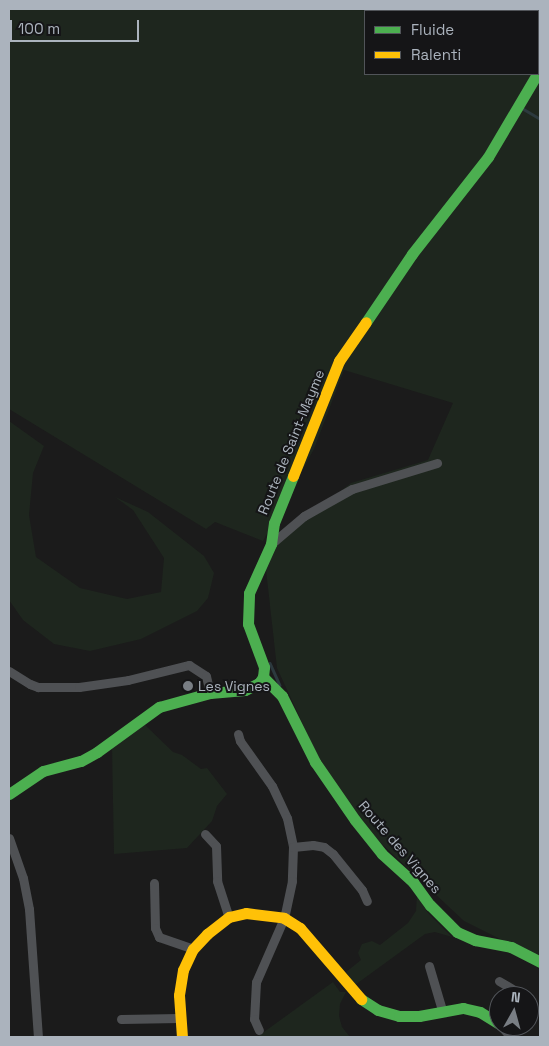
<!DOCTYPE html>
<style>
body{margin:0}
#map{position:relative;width:549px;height:1046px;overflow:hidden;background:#1b1b1b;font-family:"Space Grotesk",sans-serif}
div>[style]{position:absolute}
.green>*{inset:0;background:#1e261e}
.stream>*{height:2.5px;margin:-1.25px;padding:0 1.25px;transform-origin:1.25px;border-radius:1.25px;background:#2c393e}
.street>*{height:9px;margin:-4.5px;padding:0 4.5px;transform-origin:4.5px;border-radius:4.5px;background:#4f5154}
.fast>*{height:11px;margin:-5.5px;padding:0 5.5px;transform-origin:5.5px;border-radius:5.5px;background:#4caf50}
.slow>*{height:11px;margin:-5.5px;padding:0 5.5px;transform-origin:5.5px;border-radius:5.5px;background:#ffc107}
.dots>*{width:14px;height:14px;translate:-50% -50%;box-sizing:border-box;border:2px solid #151517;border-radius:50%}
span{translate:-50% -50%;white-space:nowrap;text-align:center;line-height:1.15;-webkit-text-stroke:4px #151517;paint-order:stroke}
.street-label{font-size:14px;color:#abb3bd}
.poi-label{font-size:14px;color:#abb3bd}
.left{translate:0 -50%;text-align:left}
.frame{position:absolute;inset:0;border:10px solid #abb3bd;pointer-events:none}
.legend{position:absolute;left:364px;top:10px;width:175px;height:65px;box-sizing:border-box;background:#151517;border:1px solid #515459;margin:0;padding:6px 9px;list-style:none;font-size:15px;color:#abb3bd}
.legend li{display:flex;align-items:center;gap:10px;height:25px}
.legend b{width:25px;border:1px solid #515459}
.north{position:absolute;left:489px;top:986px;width:50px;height:50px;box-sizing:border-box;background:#151517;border:1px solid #515459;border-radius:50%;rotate:7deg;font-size:14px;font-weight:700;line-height:20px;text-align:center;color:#abb3bd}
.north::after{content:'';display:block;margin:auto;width:18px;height:22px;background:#797e84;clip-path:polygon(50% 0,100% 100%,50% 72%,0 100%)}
.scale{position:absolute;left:10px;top:20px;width:129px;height:22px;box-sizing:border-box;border:2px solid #abb3bd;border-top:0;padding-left:6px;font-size:15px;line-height:18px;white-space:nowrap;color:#abb3bd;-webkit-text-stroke:4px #151517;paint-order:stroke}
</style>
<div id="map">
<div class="green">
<i style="clip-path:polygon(evenodd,9px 9px,540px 9px,540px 959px,464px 921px,368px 831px,317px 755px,277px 668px,264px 552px,351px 483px,428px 460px,453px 403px,344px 370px,314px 449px,263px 541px,215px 522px,206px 529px,9px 409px,9px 9px,365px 11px,538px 11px,538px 74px,365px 74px,365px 11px)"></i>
<i style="clip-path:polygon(9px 421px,44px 446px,33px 473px,29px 515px,36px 557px,80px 588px,127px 599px,161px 592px,164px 558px,133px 510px,115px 497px,148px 512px,204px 556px,214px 573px,208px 598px,197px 611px,141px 639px,90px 651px,54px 644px,23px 620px,9px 600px)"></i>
<i style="clip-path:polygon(144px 724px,173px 752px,182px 755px,201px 769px,207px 768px,227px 794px,217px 806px,212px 821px,187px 848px,114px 854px,112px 748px)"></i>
<i style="clip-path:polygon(417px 895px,428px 913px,452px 937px,435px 932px,425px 934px,355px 985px,346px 972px,361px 960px,358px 953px,362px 944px,372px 941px,380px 945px,408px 923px,416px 911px)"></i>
<i style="clip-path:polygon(333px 982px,340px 992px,346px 992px,340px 1004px,339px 1016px,342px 1027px,350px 1037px,257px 1037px)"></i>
</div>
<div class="stream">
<i style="left:522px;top:108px;width:21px;rotate:31deg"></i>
<i style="left:270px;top:663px;width:24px;rotate:66deg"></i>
</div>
<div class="street">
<i style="left:271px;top:544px;width:43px;rotate:-40.3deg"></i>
<i style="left:304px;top:516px;width:55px;rotate:-29.4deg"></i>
<i style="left:352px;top:489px;width:89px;rotate:-17deg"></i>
<i style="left:9px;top:671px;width:25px;rotate:32deg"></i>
<i style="left:30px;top:684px;width:9px;rotate:21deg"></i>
<i style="left:38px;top:687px;width:41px"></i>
<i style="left:79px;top:687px;width:49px;rotate:-8.1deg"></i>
<i style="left:128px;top:680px;width:63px;rotate:-13.8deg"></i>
<i style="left:189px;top:665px;width:20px;rotate:33deg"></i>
<i style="left:206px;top:676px;width:17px;rotate:77deg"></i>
<i style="left:238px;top:734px;width:7px;rotate:74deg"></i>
<i style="left:240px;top:741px;width:55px;rotate:54.6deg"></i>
<i style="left:272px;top:786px;width:35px;rotate:65deg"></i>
<i style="left:287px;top:818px;width:30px;rotate:78deg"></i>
<i style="left:293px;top:847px;width:34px;rotate:92deg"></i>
<i style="left:292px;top:881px;width:38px;rotate:102deg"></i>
<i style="left:284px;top:918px;width:70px;rotate:113.6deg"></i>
<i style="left:256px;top:982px;width:37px;rotate:93deg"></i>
<i style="left:254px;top:1019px;width:12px;rotate:66deg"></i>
<i style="left:205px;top:834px;width:16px;rotate:47deg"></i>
<i style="left:216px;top:846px;width:35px;rotate:88deg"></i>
<i style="left:217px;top:881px;width:38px;rotate:72deg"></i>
<i style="left:9px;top:838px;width:42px;rotate:70.7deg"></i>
<i style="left:23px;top:878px;width:32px;rotate:79deg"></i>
<i style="left:29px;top:909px;width:128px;rotate:86deg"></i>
<i style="left:293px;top:847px;width:20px;rotate:-6deg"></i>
<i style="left:313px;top:845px;width:11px;rotate:10deg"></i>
<i style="left:324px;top:847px;width:11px;rotate:38deg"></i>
<i style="left:333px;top:854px;width:46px;rotate:51.1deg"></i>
<i style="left:362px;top:890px;width:12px;rotate:66deg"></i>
<i style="left:154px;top:883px;width:45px;rotate:88.7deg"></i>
<i style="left:155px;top:928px;width:10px;rotate:66deg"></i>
<i style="left:159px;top:937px;width:36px;rotate:19deg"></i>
<i style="left:429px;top:966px;width:46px;rotate:73.5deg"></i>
<i style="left:499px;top:981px;width:23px;rotate:31deg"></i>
<i style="left:491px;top:1017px;width:14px;rotate:-56deg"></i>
<i style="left:121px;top:1019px;width:58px;rotate:-1deg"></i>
<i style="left:501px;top:1026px;width:15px;rotate:48deg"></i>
</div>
<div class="fast">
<i style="left:366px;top:322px;width:82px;rotate:-55.9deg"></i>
<i style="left:412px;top:254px;width:123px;rotate:-51.9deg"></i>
<i style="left:488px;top:157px;width:96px;rotate:-59.4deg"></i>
<i style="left:263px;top:677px;width:27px;rotate:45deg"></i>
<i style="left:282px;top:696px;width:74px;rotate:63.4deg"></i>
<i style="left:315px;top:762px;width:70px;rotate:55.4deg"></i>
<i style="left:355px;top:820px;width:43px;rotate:51.5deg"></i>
<i style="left:382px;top:854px;width:42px;rotate:42.1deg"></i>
<i style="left:413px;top:882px;width:29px;rotate:54deg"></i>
<i style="left:430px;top:905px;width:38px;rotate:45deg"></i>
<i style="left:457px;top:932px;width:20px;rotate:24deg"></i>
<i style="left:475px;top:940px;width:37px;rotate:11deg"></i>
<i style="left:511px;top:947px;width:33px;rotate:27deg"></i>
<i style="left:9px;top:794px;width:41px;rotate:-34.1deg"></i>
<i style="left:43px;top:771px;width:39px;rotate:-15deg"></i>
<i style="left:81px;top:761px;width:18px;rotate:-29deg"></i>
<i style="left:97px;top:752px;width:77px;rotate:-36deg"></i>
<i style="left:159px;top:707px;width:53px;rotate:-15.4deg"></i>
<i style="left:210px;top:693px;width:35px;rotate:-5deg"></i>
<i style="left:245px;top:690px;width:16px;rotate:-27deg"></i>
<i style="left:259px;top:683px;width:7px;rotate:-56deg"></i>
<i style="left:263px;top:677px;width:10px;rotate:-84deg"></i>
<i style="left:264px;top:667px;width:46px;rotate:-110.4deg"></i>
<i style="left:248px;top:624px;width:31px;rotate:-88deg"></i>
<i style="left:249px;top:593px;width:54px;rotate:-65.8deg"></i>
<i style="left:271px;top:544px;width:21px;rotate:-82deg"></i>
<i style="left:274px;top:523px;width:51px;rotate:-68deg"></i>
<i style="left:361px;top:999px;width:20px;rotate:33deg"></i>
<i style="left:378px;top:1010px;width:22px;rotate:16deg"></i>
<i style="left:399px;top:1016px;width:20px"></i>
<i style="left:419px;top:1016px;width:45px;rotate:-10.3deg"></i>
<i style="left:463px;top:1008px;width:17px;rotate:13deg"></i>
<i style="left:480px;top:1012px;width:22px;rotate:32deg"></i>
</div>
<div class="slow">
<i style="left:293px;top:476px;width:124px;rotate:-68.2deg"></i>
<i style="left:339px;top:361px;width:47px;rotate:-55.3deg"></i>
<i style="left:182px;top:1037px;width:42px;rotate:-94.1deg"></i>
<i style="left:179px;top:995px;width:25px;rotate:-81deg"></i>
<i style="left:183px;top:970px;width:23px;rotate:-65deg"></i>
<i style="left:193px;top:949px;width:21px;rotate:-47deg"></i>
<i style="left:207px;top:934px;width:28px;rotate:-38deg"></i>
<i style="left:229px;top:917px;width:17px;rotate:-13deg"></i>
<i style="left:246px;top:913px;width:38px;rotate:7deg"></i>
<i style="left:284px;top:918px;width:19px;rotate:32deg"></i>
<i style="left:300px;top:928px;width:94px;rotate:49.3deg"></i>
</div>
<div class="dots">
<i style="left:188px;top:686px;background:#797e84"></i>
</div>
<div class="street-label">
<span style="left:291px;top:442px;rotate:-68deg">Route de Saint-Mayme</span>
<span style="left:400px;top:847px;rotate:49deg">Route des Vignes</span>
</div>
<div class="poi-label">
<span class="left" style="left:198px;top:686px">Les Vignes</span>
</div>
<div class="frame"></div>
<ul class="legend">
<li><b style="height:6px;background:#4caf50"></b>Fluide</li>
<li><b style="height:6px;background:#ffc107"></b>Ralenti</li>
</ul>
<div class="north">N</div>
<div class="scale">100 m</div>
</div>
